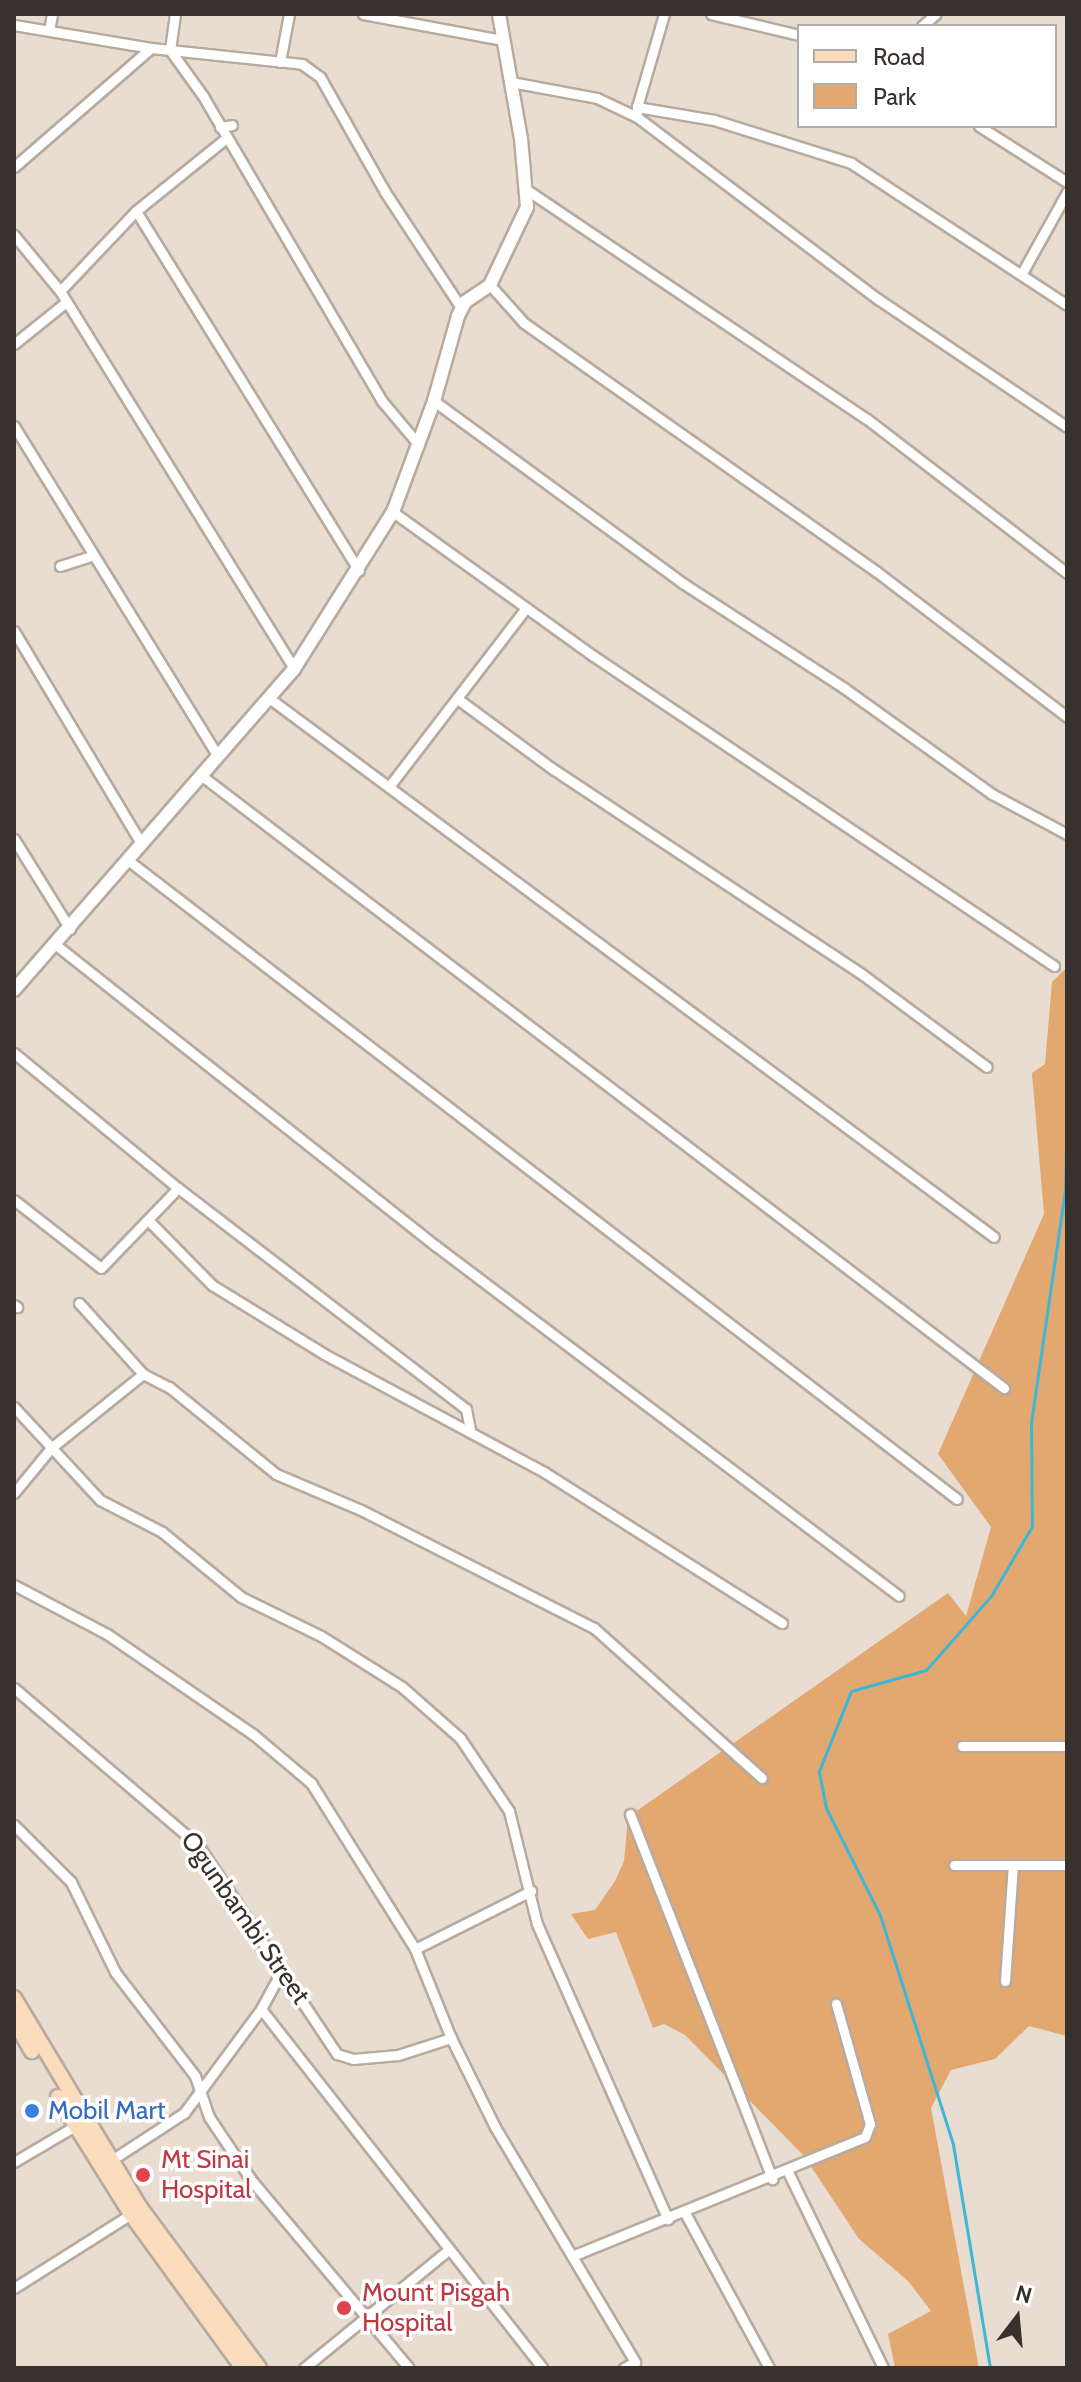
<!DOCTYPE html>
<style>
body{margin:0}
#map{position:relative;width:1081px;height:2382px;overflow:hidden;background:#e9dcd0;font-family:Cabin,sans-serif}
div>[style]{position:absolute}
.green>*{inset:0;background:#e3a870}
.stream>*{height:3px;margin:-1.5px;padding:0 1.5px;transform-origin:1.5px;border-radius:1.5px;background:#3db7d8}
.roads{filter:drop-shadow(2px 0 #b7aa9f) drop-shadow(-2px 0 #b7aa9f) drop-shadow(0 2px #b7aa9f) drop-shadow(0 -2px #b7aa9f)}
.street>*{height:9px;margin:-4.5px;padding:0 4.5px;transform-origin:4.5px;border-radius:4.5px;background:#fff}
.secondary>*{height:12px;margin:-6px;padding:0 6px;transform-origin:6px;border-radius:6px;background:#fff}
.primary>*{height:14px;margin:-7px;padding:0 7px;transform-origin:7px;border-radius:7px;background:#fbddbe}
.dots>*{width:22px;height:22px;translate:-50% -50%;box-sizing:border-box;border:4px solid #fff;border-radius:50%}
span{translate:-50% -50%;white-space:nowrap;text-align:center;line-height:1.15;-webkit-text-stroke:7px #fff;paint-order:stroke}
.street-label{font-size:26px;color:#38322e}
.shop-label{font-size:26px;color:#366cbe}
.left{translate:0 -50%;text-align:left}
.health-label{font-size:26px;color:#be3a42}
.frame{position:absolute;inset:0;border:16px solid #38322e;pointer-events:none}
.legend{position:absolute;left:797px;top:24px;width:260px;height:104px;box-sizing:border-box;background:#fff;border:2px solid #afadab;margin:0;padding:10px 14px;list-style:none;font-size:24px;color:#38322e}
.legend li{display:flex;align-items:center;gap:16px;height:40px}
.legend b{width:40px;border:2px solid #afadab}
.north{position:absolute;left:977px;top:2278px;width:80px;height:80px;-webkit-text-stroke:6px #fff;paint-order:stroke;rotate:16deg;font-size:22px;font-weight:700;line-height:32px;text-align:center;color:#38322e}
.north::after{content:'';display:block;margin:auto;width:28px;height:36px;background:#38322e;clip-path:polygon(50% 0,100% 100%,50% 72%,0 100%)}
</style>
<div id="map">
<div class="green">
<i style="clip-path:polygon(1067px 967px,1067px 2036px,1029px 2026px,995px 2059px,951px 2070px,931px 2108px,979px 2368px,895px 2368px,888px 2334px,931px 2311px,908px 2281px,859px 2239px,804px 2156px,685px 2035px,664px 2024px,653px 2028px,616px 1932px,588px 1939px,571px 1914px,595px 1910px,615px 1881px,624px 1861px,628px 1817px,948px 1593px,966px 1616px,991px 1527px,938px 1454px,1044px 1214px,1032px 1073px,1045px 1064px,1052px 982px)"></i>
</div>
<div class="stream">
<i style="left:990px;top:2368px;width:227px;rotate:-99.4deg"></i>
<i style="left:953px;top:2144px;width:240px;rotate:-107.7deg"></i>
<i style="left:880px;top:1915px;width:120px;rotate:-116.8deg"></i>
<i style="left:826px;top:1808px;width:38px;rotate:-101deg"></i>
<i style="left:819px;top:1771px;width:86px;rotate:-68.2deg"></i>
<i style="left:851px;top:1691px;width:78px;rotate:-15.6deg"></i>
<i style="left:926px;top:1670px;width:98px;rotate:-48.7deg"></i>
<i style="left:991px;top:1596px;width:81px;rotate:-59.6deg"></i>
<i style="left:1032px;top:1526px;width:103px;rotate:-90.6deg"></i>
<i style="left:1031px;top:1423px;width:236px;rotate:-81.7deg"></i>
<i style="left:1065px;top:1189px;width:80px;rotate:-88.6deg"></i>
</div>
<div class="roads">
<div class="street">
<i style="left:175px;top:14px;width:36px;rotate:98deg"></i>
<i style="left:170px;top:50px;width:57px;rotate:54.3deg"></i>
<i style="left:203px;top:96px;width:354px;rotate:59.6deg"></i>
<i style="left:382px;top:401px;width:57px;rotate:49.9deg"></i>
<i style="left:363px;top:14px;width:141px;rotate:10.6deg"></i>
<i style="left:711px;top:14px;width:90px;rotate:13.4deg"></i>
<i style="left:14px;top:25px;width:139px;rotate:9.5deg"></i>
<i style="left:151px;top:48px;width:152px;rotate:6deg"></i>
<i style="left:302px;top:64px;width:22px;rotate:36deg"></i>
<i style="left:320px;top:77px;width:132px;rotate:60.5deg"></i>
<i style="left:385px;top:192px;width:140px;rotate:56.7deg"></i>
<i style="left:922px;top:26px;width:18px;rotate:-41deg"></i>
<i style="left:49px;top:30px;width:16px;rotate:-79deg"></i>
<i style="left:280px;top:62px;width:49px;rotate:-79.4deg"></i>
<i style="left:511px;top:82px;width:87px;rotate:10.5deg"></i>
<i style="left:597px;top:98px;width:44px;rotate:25.4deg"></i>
<i style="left:637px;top:117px;width:10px;rotate:-90deg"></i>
<i style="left:637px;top:107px;width:78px;rotate:9.6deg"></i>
<i style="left:714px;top:120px;width:144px;rotate:17.4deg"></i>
<i style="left:851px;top:163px;width:258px;rotate:33.3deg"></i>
<i style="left:637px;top:107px;width:97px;rotate:-73.8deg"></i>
<i style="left:637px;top:117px;width:302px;rotate:37.1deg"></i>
<i style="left:878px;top:299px;width:228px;rotate:34.1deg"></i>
<i style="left:979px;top:126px;width:104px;rotate:32.5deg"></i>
<i style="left:220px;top:127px;width:12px;rotate:-9deg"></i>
<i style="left:14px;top:167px;width:181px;rotate:-41deg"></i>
<i style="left:527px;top:190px;width:410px;rotate:34deg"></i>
<i style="left:867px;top:419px;width:252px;rotate:37.6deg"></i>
<i style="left:136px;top:211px;width:423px;rotate:58.2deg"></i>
<i style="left:14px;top:235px;width:72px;rotate:50.6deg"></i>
<i style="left:60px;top:291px;width:445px;rotate:58.2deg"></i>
<i style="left:1022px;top:273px;width:93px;rotate:-60.9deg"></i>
<i style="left:490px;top:285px;width:51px;rotate:48.2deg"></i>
<i style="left:524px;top:323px;width:432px;rotate:35.2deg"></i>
<i style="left:877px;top:572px;width:239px;rotate:37.3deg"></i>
<i style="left:60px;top:291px;width:110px;rotate:-46.5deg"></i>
<i style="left:136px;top:211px;width:114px;rotate:-39deg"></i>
<i style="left:14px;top:344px;width:67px;rotate:-38.9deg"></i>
<i style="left:434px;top:401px;width:310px;rotate:36.2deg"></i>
<i style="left:684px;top:584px;width:191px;rotate:33deg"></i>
<i style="left:844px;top:688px;width:182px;rotate:35.6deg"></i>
<i style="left:992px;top:794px;width:85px;rotate:28.1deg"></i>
<i style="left:14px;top:426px;width:388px;rotate:58.3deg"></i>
<i style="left:393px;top:512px;width:245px;rotate:35.7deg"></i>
<i style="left:592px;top:655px;width:557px;rotate:33.95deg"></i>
<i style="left:60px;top:566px;width:35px;rotate:-18deg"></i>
<i style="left:14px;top:631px;width:249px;rotate:59.1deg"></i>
<i style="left:269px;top:698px;width:903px;rotate:36.63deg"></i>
<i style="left:459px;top:700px;width:117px;rotate:36.3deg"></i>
<i style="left:553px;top:769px;width:372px;rotate:33.6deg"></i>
<i style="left:863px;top:975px;width:154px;rotate:36.6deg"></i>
<i style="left:202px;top:776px;width:1009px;rotate:37.35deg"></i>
<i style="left:391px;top:784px;width:222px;rotate:-52.5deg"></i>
<i style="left:14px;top:839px;width:106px;rotate:58.1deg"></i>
<i style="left:129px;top:861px;width:1045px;rotate:37.62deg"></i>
<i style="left:56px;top:945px;width:485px;rotate:38.4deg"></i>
<i style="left:436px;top:1246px;width:580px;rotate:37.09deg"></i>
<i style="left:14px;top:1053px;width:212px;rotate:39.5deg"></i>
<i style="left:178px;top:1188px;width:363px;rotate:37.5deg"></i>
<i style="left:466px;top:1409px;width:20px;rotate:79deg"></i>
<i style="left:14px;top:1200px;width:110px;rotate:38deg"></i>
<i style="left:101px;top:1268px;width:111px;rotate:-46.1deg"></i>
<i style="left:149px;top:1221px;width:90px;rotate:45.5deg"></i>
<i style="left:212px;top:1285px;width:132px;rotate:31.6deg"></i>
<i style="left:324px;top:1354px;width:250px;rotate:28.2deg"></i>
<i style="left:544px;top:1472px;width:282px;rotate:32.4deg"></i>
<i style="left:79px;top:1303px;width:96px;rotate:48deg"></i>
<i style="left:143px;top:1374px;width:29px;rotate:27deg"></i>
<i style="left:169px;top:1387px;width:138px;rotate:39.1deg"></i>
<i style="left:276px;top:1474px;width:92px;rotate:23deg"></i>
<i style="left:361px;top:1510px;width:261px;rotate:26.9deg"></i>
<i style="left:594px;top:1628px;width:225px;rotate:41.8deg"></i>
<i style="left:14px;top:1305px;width:4px;rotate:34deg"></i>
<i style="left:14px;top:1407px;width:127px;rotate:47.2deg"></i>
<i style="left:100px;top:1500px;width:70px;rotate:27.3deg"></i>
<i style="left:162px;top:1532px;width:102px;rotate:39.4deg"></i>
<i style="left:241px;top:1597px;width:89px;rotate:26deg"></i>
<i style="left:321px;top:1636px;width:96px;rotate:32.2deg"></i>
<i style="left:402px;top:1687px;width:77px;rotate:41.3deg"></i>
<i style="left:460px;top:1738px;width:88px;rotate:56.1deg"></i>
<i style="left:509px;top:1811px;width:116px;rotate:76.1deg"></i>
<i style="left:537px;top:1924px;width:323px;rotate:66.1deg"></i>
<i style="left:14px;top:1493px;width:58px;rotate:-50.6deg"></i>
<i style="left:51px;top:1448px;width:118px;rotate:-38.8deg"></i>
<i style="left:14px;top:1585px;width:105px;rotate:27.8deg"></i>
<i style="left:107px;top:1634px;width:178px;rotate:34.5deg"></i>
<i style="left:254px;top:1735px;width:75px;rotate:40.1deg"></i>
<i style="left:311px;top:1783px;width:196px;rotate:57.9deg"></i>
<i style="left:415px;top:1949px;width:96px;rotate:68deg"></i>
<i style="left:451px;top:2038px;width:99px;rotate:63.7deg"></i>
<i style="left:495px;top:2127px;width:274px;rotate:59.2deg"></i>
<i style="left:635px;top:2362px;width:13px;rotate:151deg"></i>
<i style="left:14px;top:1688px;width:242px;rotate:40.5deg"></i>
<i style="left:198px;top:1845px;width:251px;rotate:56.4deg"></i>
<i style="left:337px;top:2054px;width:17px;rotate:17deg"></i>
<i style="left:353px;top:2059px;width:45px;rotate:-5.1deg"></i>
<i style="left:398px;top:2055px;width:56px;rotate:-17.8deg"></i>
<i style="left:962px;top:1746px;width:105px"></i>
<i style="left:630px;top:1814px;width:392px;rotate:68.7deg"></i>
<i style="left:14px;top:1825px;width:81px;rotate:45deg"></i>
<i style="left:71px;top:1882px;width:100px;rotate:63.9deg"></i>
<i style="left:115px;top:1972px;width:131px;rotate:52.4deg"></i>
<i style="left:195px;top:2076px;width:43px;rotate:71.1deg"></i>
<i style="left:209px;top:2117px;width:77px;rotate:56.1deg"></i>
<i style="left:252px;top:2181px;width:244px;rotate:50deg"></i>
<i style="left:954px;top:1865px;width:113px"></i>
<i style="left:415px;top:1949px;width:130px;rotate:-26.6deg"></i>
<i style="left:1005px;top:1981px;width:116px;rotate:-86.1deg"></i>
<i style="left:261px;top:2009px;width:456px;rotate:51.9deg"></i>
<i style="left:110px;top:2161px;width:88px;rotate:-33deg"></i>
<i style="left:184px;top:2113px;width:129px;rotate:-53.5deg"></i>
<i style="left:261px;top:2009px;width:44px;rotate:-61.7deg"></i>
<i style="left:14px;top:2162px;width:77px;rotate:-30.6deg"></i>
<i style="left:788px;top:2172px;width:218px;rotate:64.1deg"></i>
<i style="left:685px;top:2213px;width:176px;rotate:61.5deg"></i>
<i style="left:572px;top:2256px;width:316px;rotate:-22.1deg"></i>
<i style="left:865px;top:2137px;width:14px;rotate:-69deg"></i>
<i style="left:870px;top:2124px;width:125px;rotate:-105.8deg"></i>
<i style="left:14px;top:2288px;width:138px;rotate:-32.3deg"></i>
<i style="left:304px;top:2368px;width:186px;rotate:-39.3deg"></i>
</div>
<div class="secondary">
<i style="left:14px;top:990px;width:426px;rotate:-48.9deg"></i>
<i style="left:294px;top:669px;width:186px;rotate:-57.8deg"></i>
<i style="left:393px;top:512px;width:118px;rotate:-69.7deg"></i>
<i style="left:434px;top:401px;width:88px;rotate:-74.2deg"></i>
<i style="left:458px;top:316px;width:16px;rotate:-63deg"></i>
<i style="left:465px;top:302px;width:30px;rotate:-34deg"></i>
<i style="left:490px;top:285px;width:86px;rotate:-64.6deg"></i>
<i style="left:527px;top:207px;width:68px;rotate:-95deg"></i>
<i style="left:521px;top:139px;width:127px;rotate:-100deg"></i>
</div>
<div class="primary">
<i style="left:14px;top:1998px;width:246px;rotate:59deg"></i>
<i style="left:141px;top:2209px;width:198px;rotate:53.4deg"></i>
<i style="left:14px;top:2020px;width:36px;rotate:60deg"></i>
<i style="left:58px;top:2097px;width:138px;rotate:58deg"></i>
<i style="left:131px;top:2214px;width:190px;rotate:54deg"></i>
</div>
</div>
<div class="dots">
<i style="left:32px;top:2111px;background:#3f7fe0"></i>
<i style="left:143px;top:2175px;background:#e0444e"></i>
<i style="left:344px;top:2308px;background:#e0444e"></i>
</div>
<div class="street-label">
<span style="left:245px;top:1918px;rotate:55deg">Ogunbambi Street</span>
</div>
<div class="shop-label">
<span class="left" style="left:48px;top:2111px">Mobil Mart</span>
</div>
<div class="health-label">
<span class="left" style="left:161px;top:2175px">Mt Sinai<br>Hospital</span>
<span class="left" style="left:362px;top:2308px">Mount Pisgah<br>Hospital</span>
</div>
<div class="frame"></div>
<ul class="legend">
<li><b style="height:10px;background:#fbddbe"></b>Road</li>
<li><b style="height:22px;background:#e3a870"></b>Park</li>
</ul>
<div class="north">N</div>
</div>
